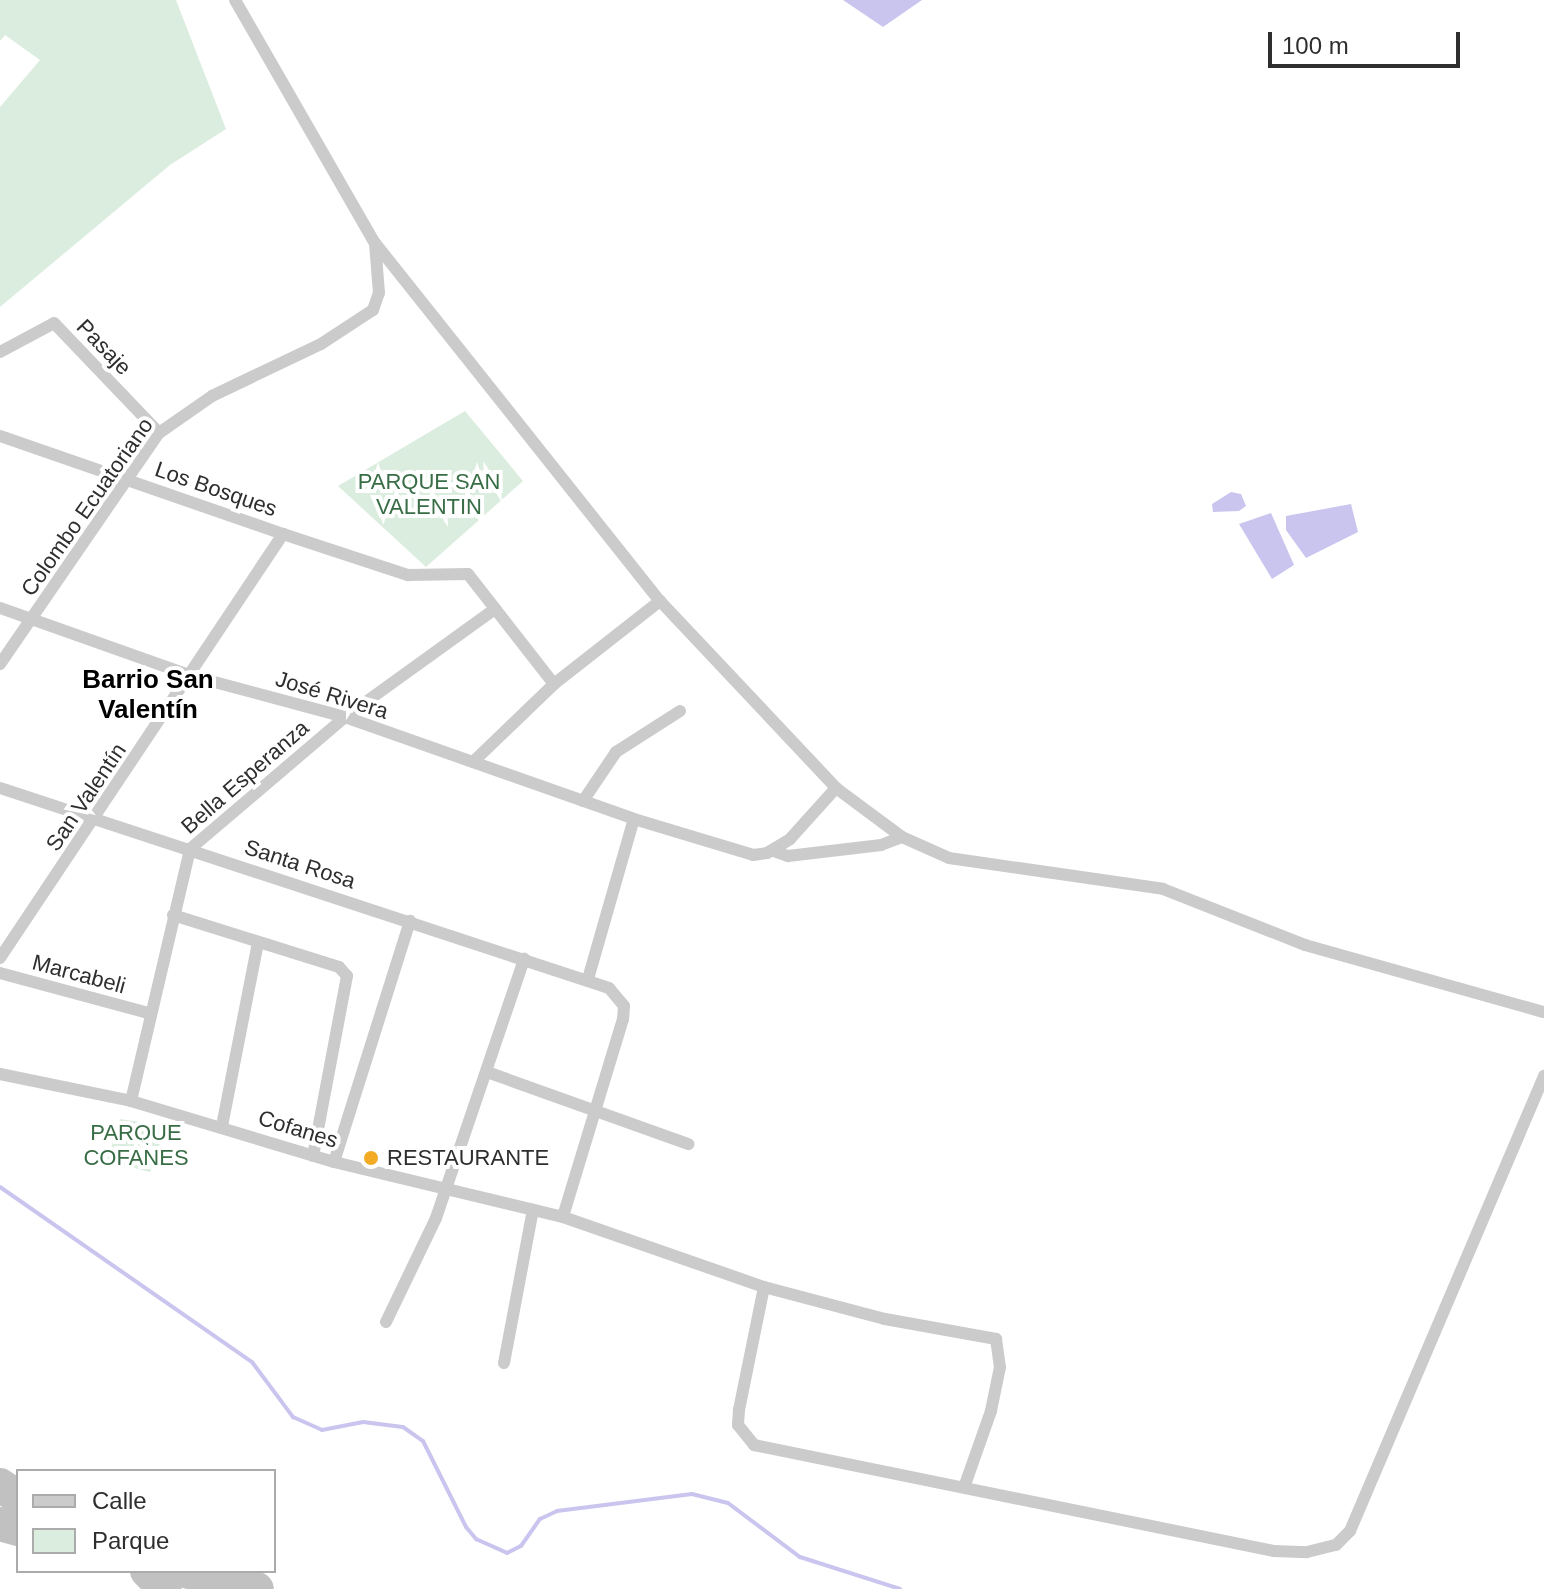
<!DOCTYPE html>
<meta charset="utf-8">
<style>
body{margin:0}
#map{position:relative;width:1544px;height:1589px;overflow:hidden;background:#fff;font-family:Helvetica,sans-serif}
div>[style]{position:absolute}
.green>*{inset:0;background:#dbedde}
.water>*{inset:0;background:#cac5ee}
.stream>*{height:4px;margin:-2px;padding:0 2px;transform-origin:2px;border-radius:2px;background:#cac5ee}
.taxiway>*{height:34px;margin:-17px;padding:0 17px;transform-origin:17px;border-radius:17px;background:#c1c1c1}
.street>*{height:12px;margin:-6px;padding:0 6px;transform-origin:6px;border-radius:6px;background:#cbcbcb}
.dots>*{width:22px;height:22px;translate:-50% -50%;box-sizing:border-box;border:4px solid #fff;border-radius:50%}
span{translate:-50% -50%;white-space:nowrap;text-align:center;line-height:1.15;-webkit-text-stroke:8px #fff;paint-order:stroke}
.street-label{font-size:22px;color:#2e2e2e}
.park-label{font-size:22px;color:#386d46}
.poi-label{font-size:22px;color:#2e2e2e}
.left{translate:0 -50%;text-align:left}
.quarter-label{font-size:26px;color:#000;font-weight:700}
.legend{position:absolute;left:16px;top:1469px;width:260px;height:104px;box-sizing:border-box;background:#fff;border:2px solid #ababab;margin:0;padding:10px 14px;list-style:none;font-size:24px;color:#2e2e2e}
.legend li{display:flex;align-items:center;gap:16px;height:40px}
.legend b{width:40px;border:2px solid #ababab}
.scale{position:absolute;left:1268px;top:32px;width:192px;height:36px;box-sizing:border-box;border:4px solid #2e2e2e;border-top:0;padding-left:10px;font-size:24px;line-height:28px;white-space:nowrap;color:#2e2e2e;-webkit-text-stroke:6px #fff;paint-order:stroke}
</style>
<div id="map">
<div class="green">
<i style="clip-path:polygon(0 0,176px 0,226px 129px,170px 165px,0 307px,0 107px,40px 60px,5px 35px,0 41px)"></i>
<i style="clip-path:polygon(465px 411px,523px 481px,426px 567px,338px 486px)"></i>
<i style="clip-path:polygon(120px 1119px,166px 1126px,150px 1172px,107px 1161px)"></i>
</div>
<div class="water">
<i style="clip-path:polygon(843px 0,922px 0,883px 27px)"></i>
<i style="clip-path:polygon(1231px 492px,1241px 494px,1246px 506px,1239px 511px,1213px 512px,1212px 504px)"></i>
<i style="clip-path:polygon(1351px 504px,1358px 532px,1306px 558px,1286px 530px,1286px 516px)"></i>
<i style="clip-path:polygon(1271px 513px,1294px 565px,1272px 579px,1239px 524px)"></i>
</div>
<div class="stream">
<i style="left:0;top:1187px;width:307px;rotate:34.8deg"></i>
<i style="left:252px;top:1362px;width:69px;rotate:53.3deg"></i>
<i style="left:293px;top:1417px;width:32px;rotate:24deg"></i>
<i style="left:322px;top:1430px;width:42px;rotate:-11deg"></i>
<i style="left:363px;top:1422px;width:40px;rotate:7.1deg"></i>
<i style="left:403px;top:1427px;width:24px;rotate:35deg"></i>
<i style="left:423px;top:1441px;width:96px;rotate:63.4deg"></i>
<i style="left:466px;top:1527px;width:16px;rotate:50deg"></i>
<i style="left:476px;top:1539px;width:34px;rotate:24deg"></i>
<i style="left:507px;top:1553px;width:16px;rotate:-27deg"></i>
<i style="left:521px;top:1546px;width:33px;rotate:-55deg"></i>
<i style="left:540px;top:1519px;width:19px;rotate:-25deg"></i>
<i style="left:557px;top:1511px;width:136px;rotate:-7.2deg"></i>
<i style="left:692px;top:1494px;width:37px;rotate:14deg"></i>
<i style="left:728px;top:1503px;width:90px;rotate:36.9deg"></i>
<i style="left:800px;top:1557px;width:105px;rotate:17.7deg"></i>
</div>
<div class="taxiway">
<i style="left:0;top:1485px;width:22px;rotate:34deg"></i>
<i style="left:0;top:1524px;width:19px;rotate:16deg"></i>
<i style="left:147px;top:1571px;width:25px;rotate:45deg"></i>
<i style="left:185px;top:1571px;width:74px;rotate:14deg"></i>
</div>
<div class="street">
<i style="left:235px;top:0;width:280px;rotate:60.1deg"></i>
<i style="left:375px;top:243px;width:458px;rotate:51.5deg"></i>
<i style="left:660px;top:601px;width:257px;rotate:46.7deg"></i>
<i style="left:836px;top:788px;width:82px;rotate:36.6deg"></i>
<i style="left:902px;top:837px;width:51px;rotate:24.1deg"></i>
<i style="left:949px;top:858px;width:216px;rotate:8.2deg"></i>
<i style="left:1163px;top:889px;width:153px;rotate:21.5deg"></i>
<i style="left:1305px;top:945px;width:248px;rotate:15.7deg"></i>
<i style="left:0;top:352px;width:61px;rotate:-28.2deg"></i>
<i style="left:54px;top:323px;width:152px;rotate:46.3deg"></i>
<i style="left:0;top:436px;width:299px;rotate:19.1deg"></i>
<i style="left:0;top:608px;width:204px;rotate:19.5deg"></i>
<i style="left:192px;top:676px;width:158px;rotate:15deg"></i>
<i style="left:345px;top:717px;width:306px;rotate:19.4deg"></i>
<i style="left:634px;top:819px;width:124px;rotate:16.8deg"></i>
<i style="left:753px;top:855px;width:14px;rotate:-8deg"></i>
<i style="left:767px;top:853px;width:27px;rotate:-31deg"></i>
<i style="left:790px;top:839px;width:69px;rotate:-48deg"></i>
<i style="left:0;top:664px;width:280px;rotate:-55.5deg"></i>
<i style="left:159px;top:433px;width:65px;rotate:-34.9deg"></i>
<i style="left:212px;top:396px;width:121px;rotate:-25.5deg"></i>
<i style="left:321px;top:344px;width:62px;rotate:-33.2deg"></i>
<i style="left:373px;top:310px;width:18px;rotate:-71deg"></i>
<i style="left:379px;top:293px;width:50px;rotate:-94.6deg"></i>
<i style="left:473px;top:762px;width:112px;rotate:-43.9deg"></i>
<i style="left:554px;top:684px;width:135px;rotate:-38.1deg"></i>
<i style="left:0;top:788px;width:641px;rotate:18.18deg"></i>
<i style="left:609px;top:988px;width:23px;rotate:50deg"></i>
<i style="left:624px;top:1006px;width:13px;rotate:94deg"></i>
<i style="left:623px;top:1019px;width:207px;rotate:106.9deg"></i>
<i style="left:583px;top:801px;width:59px;rotate:-56deg"></i>
<i style="left:616px;top:752px;width:76px;rotate:-32.6deg"></i>
<i style="left:774px;top:851px;width:15px;rotate:20deg"></i>
<i style="left:788px;top:856px;width:94px;rotate:-6.7deg"></i>
<i style="left:881px;top:845px;width:22px;rotate:-21deg"></i>
<i style="left:173px;top:915px;width:174px;rotate:17.4deg"></i>
<i style="left:339px;top:967px;width:12px;rotate:48deg"></i>
<i style="left:347px;top:976px;width:183px;rotate:100.7deg"></i>
<i style="left:0;top:958px;width:510px;rotate:-56.28deg"></i>
<i style="left:283px;top:534px;width:132px;rotate:18.2deg"></i>
<i style="left:408px;top:575px;width:60px;rotate:-1deg"></i>
<i style="left:468px;top:574px;width:140px;rotate:52deg"></i>
<i style="left:0;top:973px;width:153px;rotate:15.1deg"></i>
<i style="left:588px;top:979px;width:166px;rotate:-74deg"></i>
<i style="left:487px;top:1072px;width:214px;rotate:19.7deg"></i>
<i style="left:0;top:1074px;width:134px;rotate:11.6deg"></i>
<i style="left:131px;top:1101px;width:212px;rotate:16.7deg"></i>
<i style="left:334px;top:1162px;width:236px;rotate:13.5deg"></i>
<i style="left:563px;top:1217px;width:213px;rotate:19.2deg"></i>
<i style="left:764px;top:1287px;width:125px;rotate:14.8deg"></i>
<i style="left:885px;top:1319px;width:113px;rotate:10.2deg"></i>
<i style="left:996px;top:1339px;width:28px;rotate:82deg"></i>
<i style="left:1000px;top:1367px;width:45px;rotate:101.6deg"></i>
<i style="left:991px;top:1411px;width:78px;rotate:109.4deg"></i>
<i style="left:131px;top:1101px;width:259px;rotate:-76.8deg"></i>
<i style="left:190px;top:849px;width:204px;rotate:-40.4deg"></i>
<i style="left:345px;top:717px;width:185px;rotate:-35.8deg"></i>
<i style="left:222px;top:1126px;width:187px;rotate:-78.9deg"></i>
<i style="left:334px;top:1162px;width:253px;rotate:-72.5deg"></i>
<i style="left:764px;top:1287px;width:126px;rotate:101.5deg"></i>
<i style="left:739px;top:1410px;width:15px;rotate:94deg"></i>
<i style="left:738px;top:1425px;width:26px;rotate:51deg"></i>
<i style="left:754px;top:1445px;width:531px;rotate:11.52deg"></i>
<i style="left:1274px;top:1551px;width:33px;rotate:2deg"></i>
<i style="left:1307px;top:1552px;width:30px;rotate:-14deg"></i>
<i style="left:1336px;top:1545px;width:20px;rotate:-45deg"></i>
<i style="left:1350px;top:1531px;width:495px;rotate:-66.9deg"></i>
<i style="left:386px;top:1322px;width:115px;rotate:-64.3deg"></i>
<i style="left:436px;top:1218px;width:274px;rotate:-71.2deg"></i>
<i style="left:504px;top:1363px;width:156px;rotate:-79.3deg"></i>
</div>
<div class="dots">
<i style="left:371px;top:1158px;background:#f2ab23"></i>
</div>
<div class="street-label">
<span style="left:104px;top:347px;rotate:46deg">Pasaje</span>
<span style="left:216px;top:489px;rotate:19deg">Los Bosques</span>
<span style="left:87px;top:507px;rotate:-55deg">Colombo Ecuatoriano</span>
<span style="left:332px;top:695px;rotate:17deg">José Rivera</span>
<span style="left:245px;top:777px;rotate:-41deg">Bella Esperanza</span>
<span style="left:86px;top:797px;rotate:-56deg">San Valentín</span>
<span style="left:300px;top:864px;rotate:18deg">Santa Rosa</span>
<span style="left:79px;top:974px;rotate:15deg">Marcabeli</span>
<span style="left:298px;top:1129px;rotate:17deg">Cofanes</span>
</div>
<div class="park-label">
<span style="left:429px;top:494px">PARQUE SAN<br>VALENTIN</span>
<span style="left:136px;top:1145px">PARQUE<br>COFANES</span>
</div>
<div class="poi-label">
<span class="left" style="left:387px;top:1158px">RESTAURANTE</span>
</div>
<div class="quarter-label">
<span style="left:148px;top:695px">Barrio San<br>Valentín</span>
</div>
<ul class="legend">
<li><b style="height:10px;background:#cbcbcb"></b>Calle</li>
<li><b style="height:22px;background:#dbedde"></b>Parque</li>
</ul>
<div class="scale">100 m</div>
</div>
